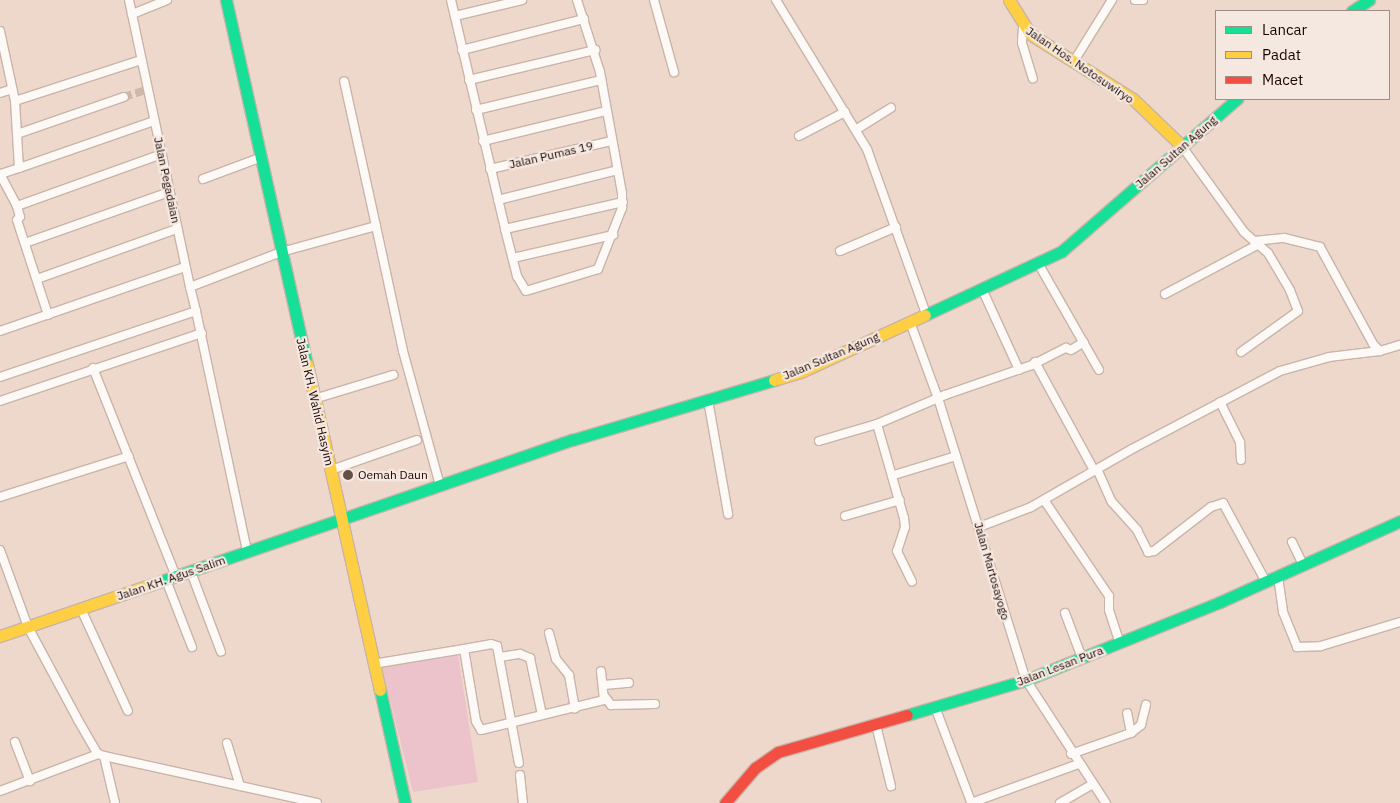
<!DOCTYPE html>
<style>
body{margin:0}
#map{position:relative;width:1400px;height:803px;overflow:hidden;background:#eed8cc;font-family:"IBM Plex Sans",sans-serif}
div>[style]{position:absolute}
.green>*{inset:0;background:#edc3cb}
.street-tunnel>*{height:8px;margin-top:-4px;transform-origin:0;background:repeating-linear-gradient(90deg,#ceb8ad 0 8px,transparent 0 12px)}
.roads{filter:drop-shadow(1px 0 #c9b4a8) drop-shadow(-1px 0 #c9b4a8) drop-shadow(0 1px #c9b4a8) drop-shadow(0 -1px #c9b4a8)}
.street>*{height:8px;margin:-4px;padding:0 4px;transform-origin:4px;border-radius:4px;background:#fcf9f7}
.fast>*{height:11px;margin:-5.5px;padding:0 5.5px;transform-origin:5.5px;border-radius:5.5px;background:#16e098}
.slow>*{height:11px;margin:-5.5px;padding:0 5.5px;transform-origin:5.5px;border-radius:5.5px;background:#ffcf43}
.jam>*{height:11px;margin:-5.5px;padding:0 5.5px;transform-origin:5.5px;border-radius:5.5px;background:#f24e42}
.dots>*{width:14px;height:14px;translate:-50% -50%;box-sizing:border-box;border:2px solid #f5e8e0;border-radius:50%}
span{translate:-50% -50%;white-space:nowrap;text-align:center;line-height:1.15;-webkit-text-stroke:4.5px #f5e8e0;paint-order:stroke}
.street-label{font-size:12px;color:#1a0500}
.poi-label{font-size:12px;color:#1a0500}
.left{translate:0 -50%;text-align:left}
.legend{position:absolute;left:1215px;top:10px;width:175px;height:90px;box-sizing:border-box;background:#f5e8e0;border:1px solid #9d8d86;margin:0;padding:6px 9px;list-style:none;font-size:15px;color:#1a0500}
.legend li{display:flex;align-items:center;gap:10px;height:25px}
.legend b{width:25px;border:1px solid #9d8d86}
</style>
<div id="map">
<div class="green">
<i style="clip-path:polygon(458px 655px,478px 782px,413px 792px,381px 664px)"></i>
</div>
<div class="street-tunnel">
<i style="left:124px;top:97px;width:22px;rotate:-18deg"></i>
</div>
<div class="roads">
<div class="street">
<i style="left:129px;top:0;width:14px;rotate:78deg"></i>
<i style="left:167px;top:0;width:38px;rotate:158deg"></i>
<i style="left:132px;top:14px;width:279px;rotate:78deg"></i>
<i style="left:190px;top:287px;width:97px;rotate:-21deg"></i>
<i style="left:281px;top:252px;width:98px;rotate:-15.3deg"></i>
<i style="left:376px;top:226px;width:148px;rotate:-102.4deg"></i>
<i style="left:451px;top:0;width:235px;rotate:76.7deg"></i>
<i style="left:505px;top:229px;width:49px;rotate:75.7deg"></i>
<i style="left:517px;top:276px;width:17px;rotate:59deg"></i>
<i style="left:526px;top:291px;width:75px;rotate:-17deg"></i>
<i style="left:598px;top:269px;width:66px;rotate:-68.5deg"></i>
<i style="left:622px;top:208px;width:15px;rotate:-90deg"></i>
<i style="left:622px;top:193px;width:123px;rotate:-100.3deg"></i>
<i style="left:600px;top:72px;width:76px;rotate:-107.7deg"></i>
<i style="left:654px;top:0;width:75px;rotate:74.5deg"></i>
<i style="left:776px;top:0;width:175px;rotate:58.6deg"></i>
<i style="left:867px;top:149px;width:175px;rotate:70.3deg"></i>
<i style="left:1135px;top:0;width:8px"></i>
<i style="left:455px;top:16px;width:69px;rotate:-13.4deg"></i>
<i style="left:1023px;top:27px;width:16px;rotate:94deg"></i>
<i style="left:1022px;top:43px;width:37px;rotate:73deg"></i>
<i style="left:0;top:31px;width:72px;rotate:77.9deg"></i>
<i style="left:15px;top:101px;width:67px;rotate:86.6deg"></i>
<i style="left:19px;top:168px;width:20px;rotate:162deg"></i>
<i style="left:0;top:174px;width:36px;rotate:62deg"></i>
<i style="left:17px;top:206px;width:11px;rotate:75deg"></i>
<i style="left:20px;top:217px;width:4px;rotate:135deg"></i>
<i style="left:17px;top:220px;width:100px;rotate:71.9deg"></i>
<i style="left:462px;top:50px;width:126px;rotate:-14.3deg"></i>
<i style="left:1074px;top:61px;width:72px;rotate:-58.1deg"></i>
<i style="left:469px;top:80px;width:130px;rotate:-13.4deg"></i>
<i style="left:0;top:93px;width:13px;rotate:-18deg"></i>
<i style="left:15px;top:101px;width:133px;rotate:-18deg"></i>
<i style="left:476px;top:110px;width:129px;rotate:-13.5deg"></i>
<i style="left:857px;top:129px;width:40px;rotate:-32deg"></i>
<i style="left:17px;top:134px;width:113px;rotate:-19.1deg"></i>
<i style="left:799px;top:136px;width:52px;rotate:-27.6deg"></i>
<i style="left:483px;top:141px;width:127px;rotate:-13.7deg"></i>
<i style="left:1181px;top:145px;width:107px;rotate:54.1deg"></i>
<i style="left:1244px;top:232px;width:13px;rotate:42deg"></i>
<i style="left:1254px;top:241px;width:30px;rotate:-6deg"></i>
<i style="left:1284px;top:238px;width:37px;rotate:14deg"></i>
<i style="left:1320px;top:247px;width:111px;rotate:61.3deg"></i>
<i style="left:1373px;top:344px;width:10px;rotate:45deg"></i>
<i style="left:1380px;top:351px;width:21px;rotate:-17deg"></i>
<i style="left:19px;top:168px;width:143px;rotate:-19.2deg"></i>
<i style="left:490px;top:169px;width:124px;rotate:-13deg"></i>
<i style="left:203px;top:179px;width:63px;rotate:-20.4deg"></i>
<i style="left:498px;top:200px;width:123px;rotate:-14.1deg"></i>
<i style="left:17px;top:206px;width:154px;rotate:-19.7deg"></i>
<i style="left:376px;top:226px;width:128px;rotate:77.8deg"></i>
<i style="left:403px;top:351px;width:139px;rotate:74.6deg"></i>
<i style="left:505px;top:229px;width:121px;rotate:-12.9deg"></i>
<i style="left:25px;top:243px;width:153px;rotate:-19.5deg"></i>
<i style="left:840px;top:251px;width:61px;rotate:-23.2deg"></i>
<i style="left:513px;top:258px;width:103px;rotate:-13deg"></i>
<i style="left:1038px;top:263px;width:123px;rotate:60.3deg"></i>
<i style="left:37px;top:279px;width:149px;rotate:-19.7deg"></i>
<i style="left:982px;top:289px;width:89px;rotate:65.4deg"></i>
<i style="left:1165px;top:294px;width:106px;rotate:-28deg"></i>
<i style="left:196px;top:311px;width:245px;rotate:78deg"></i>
<i style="left:910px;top:322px;width:81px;rotate:69.8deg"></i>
<i style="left:938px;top:398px;width:295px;rotate:72.7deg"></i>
<i style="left:1026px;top:680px;width:147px;rotate:57deg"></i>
<i style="left:0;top:331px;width:196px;rotate:-19.1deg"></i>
<i style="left:1241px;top:352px;width:70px;rotate:-35.7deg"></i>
<i style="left:1298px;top:311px;width:22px;rotate:-111deg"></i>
<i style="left:1290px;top:290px;width:43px;rotate:-120.7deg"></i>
<i style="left:1268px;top:253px;width:18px;rotate:-139deg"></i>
<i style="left:1035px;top:362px;width:123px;rotate:61.4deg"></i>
<i style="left:93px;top:368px;width:225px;rotate:68.3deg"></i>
<i style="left:0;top:377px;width:207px;rotate:-18.6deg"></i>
<i style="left:196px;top:311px;width:25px;rotate:-104deg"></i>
<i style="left:314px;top:399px;width:83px;rotate:-16.9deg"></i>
<i style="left:708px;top:400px;width:116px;rotate:80deg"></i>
<i style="left:0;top:401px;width:213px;rotate:-18.6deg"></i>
<i style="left:1220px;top:402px;width:45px;rotate:63.4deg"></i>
<i style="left:1240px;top:442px;width:18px;rotate:87deg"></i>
<i style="left:877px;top:424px;width:98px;rotate:74deg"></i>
<i style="left:904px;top:518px;width:9px;rotate:84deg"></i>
<i style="left:905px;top:527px;width:25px;rotate:108deg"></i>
<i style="left:897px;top:551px;width:34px;rotate:64deg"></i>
<i style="left:819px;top:441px;width:60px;rotate:-16.3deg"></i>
<i style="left:877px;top:424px;width:74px;rotate:-23.1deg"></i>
<i style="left:945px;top:395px;width:92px;rotate:-19deg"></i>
<i style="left:1032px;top:365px;width:38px;rotate:-27deg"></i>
<i style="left:1066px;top:348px;width:5px;rotate:22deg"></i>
<i style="left:1071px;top:350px;width:15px;rotate:-32deg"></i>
<i style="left:1097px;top:469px;width:36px;rotate:66deg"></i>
<i style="left:1112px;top:502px;width:38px;rotate:48deg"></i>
<i style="left:1137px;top:530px;width:25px;rotate:63deg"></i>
<i style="left:1148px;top:552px;width:6px;rotate:-9deg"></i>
<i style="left:1154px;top:551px;width:72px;rotate:-37.7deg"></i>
<i style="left:1211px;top:507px;width:13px;rotate:-18deg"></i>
<i style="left:1223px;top:503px;width:90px;rotate:61.4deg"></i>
<i style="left:331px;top:470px;width:91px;rotate:-19.2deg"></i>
<i style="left:894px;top:475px;width:65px;rotate:-17deg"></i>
<i style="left:0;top:497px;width:135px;rotate:-17.6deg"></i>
<i style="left:1044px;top:500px;width:116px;rotate:55.9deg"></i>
<i style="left:1109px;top:596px;width:14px;rotate:90deg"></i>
<i style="left:1109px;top:610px;width:35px;rotate:72deg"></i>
<i style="left:845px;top:516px;width:57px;rotate:-16.2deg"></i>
<i style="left:979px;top:527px;width:56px;rotate:-21deg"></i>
<i style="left:1031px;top:507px;width:116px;rotate:-29.9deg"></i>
<i style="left:1132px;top:449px;width:167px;rotate:-27.8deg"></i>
<i style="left:1280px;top:371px;width:51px;rotate:-15.9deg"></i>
<i style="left:1329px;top:357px;width:51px;rotate:-6.7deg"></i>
<i style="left:1292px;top:542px;width:25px;rotate:64deg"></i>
<i style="left:0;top:550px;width:82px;rotate:70deg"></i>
<i style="left:28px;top:627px;width:106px;rotate:61.7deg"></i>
<i style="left:78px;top:720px;width:39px;rotate:60deg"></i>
<i style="left:98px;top:754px;width:6px;rotate:18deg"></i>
<i style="left:104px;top:756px;width:48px;rotate:76.8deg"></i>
<i style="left:191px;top:572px;width:85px;rotate:69.4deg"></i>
<i style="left:1278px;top:576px;width:36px;rotate:82deg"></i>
<i style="left:1283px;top:612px;width:38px;rotate:68deg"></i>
<i style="left:1297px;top:647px;width:24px;rotate:-2deg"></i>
<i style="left:1321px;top:646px;width:83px;rotate:-16.9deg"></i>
<i style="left:166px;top:580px;width:72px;rotate:68.8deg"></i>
<i style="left:81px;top:609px;width:112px;rotate:65.3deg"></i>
<i style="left:1065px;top:613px;width:48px;rotate:69.3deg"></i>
<i style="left:549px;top:633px;width:27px;rotate:75deg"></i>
<i style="left:556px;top:659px;width:21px;rotate:51deg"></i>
<i style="left:569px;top:675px;width:34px;rotate:80deg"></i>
<i style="left:464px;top:649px;width:27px;rotate:-10deg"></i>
<i style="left:491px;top:644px;width:6px;rotate:18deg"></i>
<i style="left:497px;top:646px;width:119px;rotate:79.4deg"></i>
<i style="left:500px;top:657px;width:20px;rotate:-9deg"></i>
<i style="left:520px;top:654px;width:11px;rotate:22deg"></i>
<i style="left:530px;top:658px;width:58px;rotate:78.1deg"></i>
<i style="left:373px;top:664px;width:92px;rotate:-9.4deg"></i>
<i style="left:464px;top:649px;width:73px;rotate:80.5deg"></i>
<i style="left:476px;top:721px;width:10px;rotate:61deg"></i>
<i style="left:481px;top:730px;width:127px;rotate:-13.7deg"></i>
<i style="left:604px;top:700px;width:29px;rotate:-96deg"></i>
<i style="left:604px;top:685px;width:25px;rotate:-5deg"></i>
<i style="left:605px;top:697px;width:10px;rotate:53deg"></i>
<i style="left:611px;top:705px;width:44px;rotate:-1.3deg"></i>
<i style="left:935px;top:707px;width:102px;rotate:69.2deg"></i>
<i style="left:876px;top:725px;width:63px;rotate:76.2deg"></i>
<i style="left:1131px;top:733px;width:13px;rotate:-39deg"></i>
<i style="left:1141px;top:725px;width:21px;rotate:-76deg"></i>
<i style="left:15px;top:742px;width:42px;rotate:69deg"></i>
<i style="left:227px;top:743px;width:45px;rotate:73.2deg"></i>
<i style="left:1071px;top:754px;width:64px;rotate:-19.3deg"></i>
<i style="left:1131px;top:733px;width:20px;rotate:-101deg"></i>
<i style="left:104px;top:756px;width:218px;rotate:12.4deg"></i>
<i style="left:520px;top:775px;width:28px;rotate:84deg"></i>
<i style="left:0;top:791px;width:105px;rotate:-20.7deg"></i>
<i style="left:971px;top:803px;width:115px;rotate:-19.9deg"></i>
<i style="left:1060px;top:803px;width:38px;rotate:-30deg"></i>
</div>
<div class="fast">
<i style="left:226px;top:0;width:373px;rotate:77.5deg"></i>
<i style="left:1352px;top:11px;width:20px;rotate:-33deg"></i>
<i style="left:925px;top:315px;width:151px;rotate:-25deg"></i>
<i style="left:1062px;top:251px;width:232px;rotate:-41deg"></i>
<i style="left:150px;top:585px;width:446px;rotate:-19deg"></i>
<i style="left:572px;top:440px;width:211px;rotate:-16.5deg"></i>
<i style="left:380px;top:690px;width:116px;rotate:77.5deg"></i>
<i style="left:907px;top:715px;width:124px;rotate:-16.4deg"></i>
<i style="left:1026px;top:680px;width:209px;rotate:-21.9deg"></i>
<i style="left:1220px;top:602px;width:197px;rotate:-24.2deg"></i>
</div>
<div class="slow">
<i style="left:1009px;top:0;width:40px;rotate:58deg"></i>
<i style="left:1030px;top:34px;width:122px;rotate:32.3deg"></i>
<i style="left:1133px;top:99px;width:66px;rotate:43.8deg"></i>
<i style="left:307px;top:364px;width:334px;rotate:77.4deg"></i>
<i style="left:774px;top:380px;width:30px;rotate:-17deg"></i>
<i style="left:803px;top:371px;width:134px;rotate:-24.7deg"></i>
<i style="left:0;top:636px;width:158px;rotate:-18.8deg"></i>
</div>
<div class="jam">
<i style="left:725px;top:803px;width:46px;rotate:-49.4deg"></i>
<i style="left:755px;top:768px;width:28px;rotate:-35deg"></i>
<i style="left:778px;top:752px;width:134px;rotate:-16deg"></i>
</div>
</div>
<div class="dots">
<i style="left:348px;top:475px;background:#644f47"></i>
</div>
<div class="street-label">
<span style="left:1080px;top:65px;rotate:34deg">Jalan Hos. Notosuwiryo</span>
<span style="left:1176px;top:152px;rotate:-41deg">Jalan Sultan Agung</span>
<span style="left:551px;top:155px;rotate:-13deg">Jalan Pumas 19</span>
<span style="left:167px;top:180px;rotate:78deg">Jalan Pegadaian</span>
<span style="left:831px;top:356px;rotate:-23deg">Jalan Sultan Agung</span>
<span style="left:315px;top:402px;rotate:77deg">Jalan KH. Wahid Hasyim</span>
<span style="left:992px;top:571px;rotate:74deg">Jalan Martosayogo</span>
<span style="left:171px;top:578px;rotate:-19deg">Jalan KH. Agus Salim</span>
<span style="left:1060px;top:666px;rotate:-21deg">Jalan Lesan Pura</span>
</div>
<div class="poi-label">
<span class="left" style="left:358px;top:475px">Oemah Daun</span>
</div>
<ul class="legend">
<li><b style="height:6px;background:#16e098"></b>Lancar</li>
<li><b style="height:6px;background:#ffcf43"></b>Padat</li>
<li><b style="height:6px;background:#f24e42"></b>Macet</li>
</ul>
</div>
